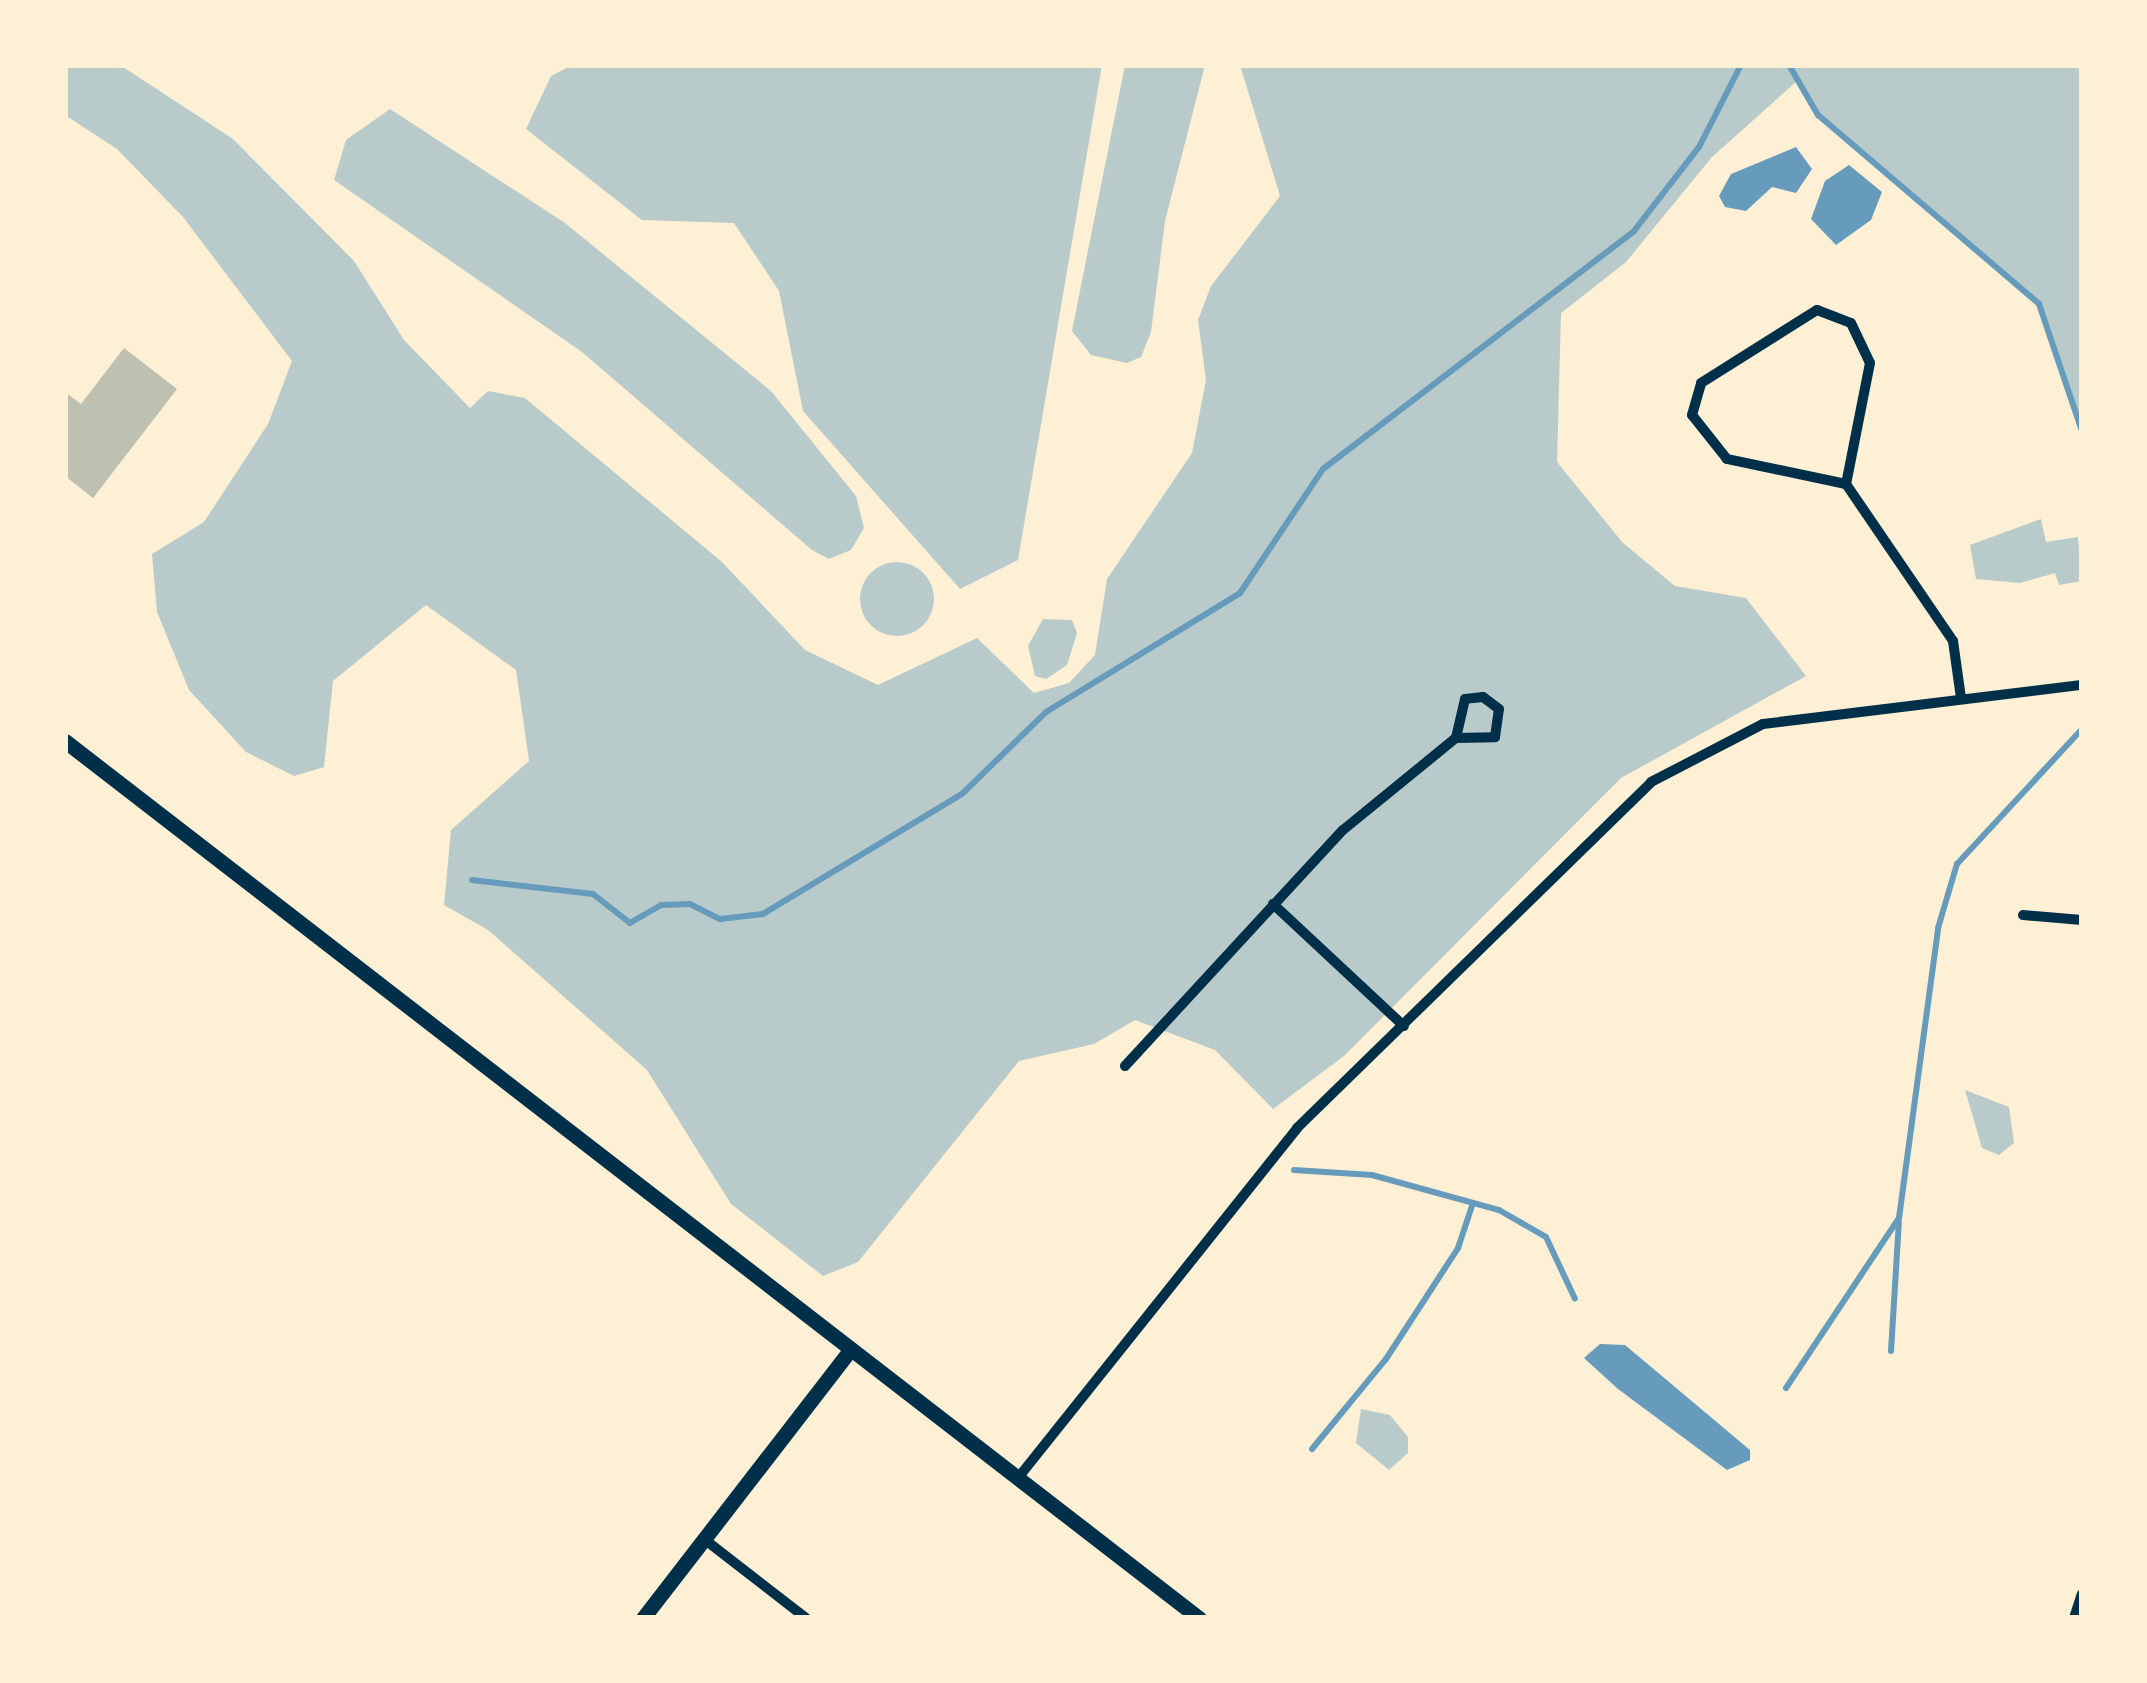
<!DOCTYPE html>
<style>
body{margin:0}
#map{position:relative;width:2147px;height:1683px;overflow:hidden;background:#fdf0d5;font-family:Montserrat,sans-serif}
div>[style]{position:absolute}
.green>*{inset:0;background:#b9caca}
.round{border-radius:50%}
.water>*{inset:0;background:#669bbc}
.stream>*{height:6px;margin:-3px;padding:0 3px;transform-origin:3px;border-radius:3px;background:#669bbc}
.building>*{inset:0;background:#bec0b2}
.minor>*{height:10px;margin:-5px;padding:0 5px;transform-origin:5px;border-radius:5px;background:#003049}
.tertiary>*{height:15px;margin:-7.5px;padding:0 7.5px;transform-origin:7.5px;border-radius:7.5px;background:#003049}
span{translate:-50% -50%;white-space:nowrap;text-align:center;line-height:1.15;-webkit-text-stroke:10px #fdf0d5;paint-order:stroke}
.frame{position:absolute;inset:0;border:68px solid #fdf0d5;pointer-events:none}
</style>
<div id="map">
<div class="green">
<i style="clip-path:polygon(65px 65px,120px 65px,233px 139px,354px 261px,404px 340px,470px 408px,488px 391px,525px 398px,722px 562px,805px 650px,878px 685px,977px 638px,1034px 693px,1069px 683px,1095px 655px,1107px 579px,1192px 453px,1206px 380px,1198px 320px,1211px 286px,1280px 196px,1240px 65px,2082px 65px,2082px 431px,2039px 304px,1818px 115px,1797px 81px,1712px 157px,1626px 262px,1561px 313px,1557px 462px,1623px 543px,1675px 586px,1746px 598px,1806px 676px,1621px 778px,1344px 1056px,1273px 1109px,1215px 1050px,1135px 1020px,1094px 1044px,1019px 1061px,858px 1262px,823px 1276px,731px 1204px,647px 1070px,488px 930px,444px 905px,451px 830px,529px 761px,516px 670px,426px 605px,333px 681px,324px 767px,294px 776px,246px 752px,189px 690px,157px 612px,152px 554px,204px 522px,268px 424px,292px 361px,183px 217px,117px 149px,65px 115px)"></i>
<i style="clip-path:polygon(572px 65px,1102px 65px,1018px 560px,960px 589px,803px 411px,779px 291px,734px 223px,642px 220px,526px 129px,551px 76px)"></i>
<i style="clip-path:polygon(1125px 65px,1205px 65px,1165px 221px,1151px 332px,1141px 357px,1127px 363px,1091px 355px,1072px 331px)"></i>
<i style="clip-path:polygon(390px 109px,565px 223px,771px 391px,856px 496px,864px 528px,851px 550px,829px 559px,812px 550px,582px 352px,334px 180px,346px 140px)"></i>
<i style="clip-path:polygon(2041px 519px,2046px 542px,2078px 537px,2082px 581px,2059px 585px,2055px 573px,2020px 583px,1976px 579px,1970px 545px)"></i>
<i class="round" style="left:860px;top:562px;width:74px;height:74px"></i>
<i style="clip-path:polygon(1043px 619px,1072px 620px,1077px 633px,1067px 665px,1046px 679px,1035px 676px,1028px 646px)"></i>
<i style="clip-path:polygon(1965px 1090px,2009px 1107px,2014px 1143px,1999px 1155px,1982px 1148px)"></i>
<i style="clip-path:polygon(1361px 1409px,1390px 1415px,1408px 1437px,1408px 1453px,1389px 1470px,1356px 1443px)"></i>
</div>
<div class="water">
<i style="clip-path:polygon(1796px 147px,1812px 169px,1796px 193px,1772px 187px,1746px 211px,1725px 207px,1719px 196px,1731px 174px)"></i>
<i style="clip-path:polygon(1849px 165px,1882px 192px,1871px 220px,1836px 245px,1811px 219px,1825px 181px)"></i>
<i style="clip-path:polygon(1600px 1344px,1625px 1345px,1750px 1450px,1750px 1460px,1727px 1470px,1618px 1389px,1584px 1358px)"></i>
</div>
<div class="stream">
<i style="left:1789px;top:65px;width:58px;rotate:59.9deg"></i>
<i style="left:1818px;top:115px;width:291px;rotate:40.5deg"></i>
<i style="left:2039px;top:304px;width:134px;rotate:71.3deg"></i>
<i style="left:472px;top:880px;width:122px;rotate:6.6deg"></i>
<i style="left:593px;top:894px;width:47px;rotate:38.1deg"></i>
<i style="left:630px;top:923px;width:36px;rotate:-30deg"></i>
<i style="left:661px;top:905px;width:29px;rotate:-2deg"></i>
<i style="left:690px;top:904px;width:34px;rotate:27deg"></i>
<i style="left:720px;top:919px;width:43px;rotate:-6.6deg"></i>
<i style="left:763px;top:914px;width:232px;rotate:-31.1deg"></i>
<i style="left:962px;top:794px;width:117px;rotate:-44.3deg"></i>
<i style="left:1046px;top:712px;width:228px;rotate:-31.5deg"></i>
<i style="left:1240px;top:593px;width:149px;rotate:-56.2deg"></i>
<i style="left:1323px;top:469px;width:392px;rotate:-37.4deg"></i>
<i style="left:1634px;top:231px;width:106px;rotate:-52.3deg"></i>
<i style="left:1699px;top:147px;width:92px;rotate:-62.9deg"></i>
<i style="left:1294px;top:1170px;width:78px;rotate:3.7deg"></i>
<i style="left:1372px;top:1175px;width:132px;rotate:15.4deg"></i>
<i style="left:1499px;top:1210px;width:54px;rotate:29.9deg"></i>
<i style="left:1546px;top:1237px;width:68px;rotate:64.9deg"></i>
<i style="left:1891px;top:1351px;width:129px;rotate:-86.5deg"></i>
<i style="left:1786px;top:1388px;width:204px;rotate:-56.4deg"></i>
<i style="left:1899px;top:1218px;width:293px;rotate:-82.3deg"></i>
<i style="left:1938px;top:928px;width:67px;rotate:-73.5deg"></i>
<i style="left:1957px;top:864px;width:184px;rotate:-47.2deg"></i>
<i style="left:1312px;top:1449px;width:117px;rotate:-50.6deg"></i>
<i style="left:1386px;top:1359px;width:132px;rotate:-57deg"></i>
<i style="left:1458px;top:1248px;width:47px;rotate:-71.6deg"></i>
</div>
<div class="building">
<i style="clip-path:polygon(124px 348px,177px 389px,93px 498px,65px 476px,65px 392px,81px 404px)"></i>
</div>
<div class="minor">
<i style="left:1817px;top:310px;width:36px;rotate:21deg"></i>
<i style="left:1851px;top:323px;width:44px;rotate:64.6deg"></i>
<i style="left:1870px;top:363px;width:123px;rotate:101.2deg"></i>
<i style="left:1846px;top:484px;width:122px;rotate:-168.1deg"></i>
<i style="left:1727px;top:459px;width:56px;rotate:-128.5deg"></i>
<i style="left:1692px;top:415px;width:33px;rotate:-74deg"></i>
<i style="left:1701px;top:383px;width:137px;rotate:-32.2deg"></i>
<i style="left:1846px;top:484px;width:190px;rotate:55.7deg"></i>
<i style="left:1953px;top:641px;width:58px;rotate:82deg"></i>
<i style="left:1273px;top:904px;width:179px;rotate:43deg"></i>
<i style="left:2023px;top:915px;width:59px;rotate:4.8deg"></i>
<i style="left:1125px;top:1066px;width:321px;rotate:-47.3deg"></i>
<i style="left:1343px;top:830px;width:146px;rotate:-39.2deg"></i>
<i style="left:1456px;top:738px;width:39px;rotate:-1deg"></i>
<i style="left:1495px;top:737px;width:28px;rotate:-82deg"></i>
<i style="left:1499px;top:709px;width:20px;rotate:-143deg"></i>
<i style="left:1483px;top:697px;width:18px;rotate:174deg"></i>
<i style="left:1465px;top:699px;width:40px;rotate:103deg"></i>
<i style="left:1018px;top:1478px;width:448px;rotate:-51.4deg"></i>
<i style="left:1297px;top:1128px;width:495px;rotate:-44.3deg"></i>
<i style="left:1651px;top:782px;width:126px;rotate:-27.4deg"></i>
<i style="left:1763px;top:724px;width:321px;rotate:-7deg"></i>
<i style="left:704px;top:1539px;width:129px;rotate:37.8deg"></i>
<i style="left:2074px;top:1618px;width:25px;rotate:-72deg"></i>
</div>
<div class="tertiary">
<i style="left:65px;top:741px;width:1434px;rotate:37.72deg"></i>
<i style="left:643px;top:1618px;width:339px;rotate:-52.3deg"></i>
</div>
<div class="frame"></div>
</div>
